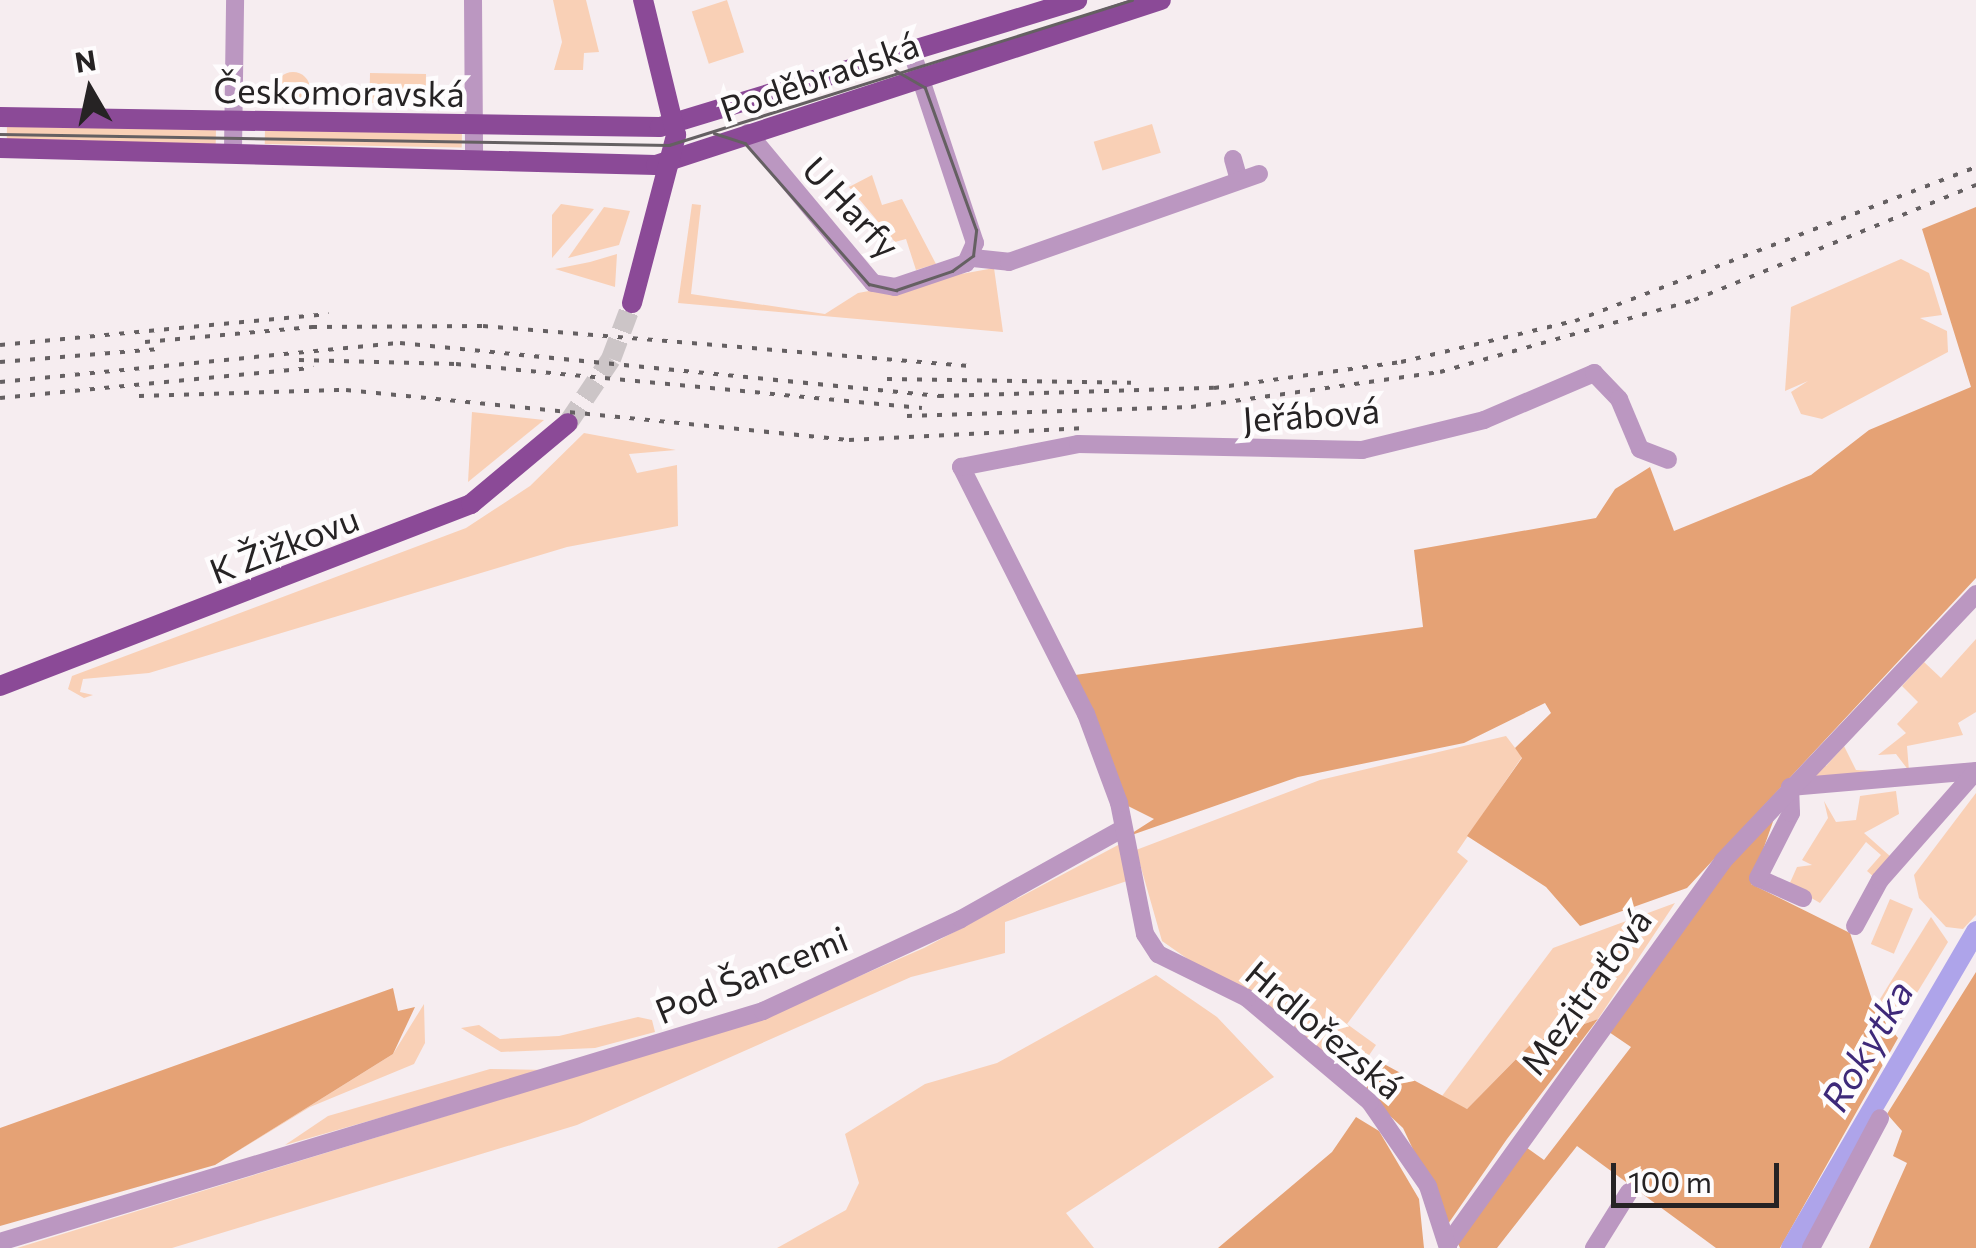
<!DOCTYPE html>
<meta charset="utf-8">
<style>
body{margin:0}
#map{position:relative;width:1976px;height:1248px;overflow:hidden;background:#f6edf0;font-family:Commissioner,sans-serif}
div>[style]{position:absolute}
.green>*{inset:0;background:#f9d0b6;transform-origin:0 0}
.round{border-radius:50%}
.forest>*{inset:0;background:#e5a275}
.river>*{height:20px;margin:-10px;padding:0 10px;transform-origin:10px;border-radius:10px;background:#aea4ea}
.major-tunnel>*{height:20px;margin-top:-10px;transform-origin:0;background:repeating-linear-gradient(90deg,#ccc5c7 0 20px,transparent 0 30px)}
.minor>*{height:18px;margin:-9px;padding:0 9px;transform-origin:9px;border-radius:9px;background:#bb97c1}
.major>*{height:20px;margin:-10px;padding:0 10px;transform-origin:10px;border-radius:10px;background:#8b4a97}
.tram>*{height:2.5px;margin:-1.25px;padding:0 1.25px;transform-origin:1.25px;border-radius:1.25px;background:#656062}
.rail>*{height:4px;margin-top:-2px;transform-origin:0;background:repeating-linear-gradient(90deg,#656062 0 5px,transparent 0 15px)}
span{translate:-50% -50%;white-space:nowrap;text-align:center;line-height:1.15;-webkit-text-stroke:9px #fefcfd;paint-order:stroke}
.street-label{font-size:35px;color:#262324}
.water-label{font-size:38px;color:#3e2979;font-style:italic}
.north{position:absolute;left:40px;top:40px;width:100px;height:100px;-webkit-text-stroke:8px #fefcfd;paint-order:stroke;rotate:351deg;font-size:28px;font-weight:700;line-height:40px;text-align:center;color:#262324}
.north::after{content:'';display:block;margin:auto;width:35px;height:45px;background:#262324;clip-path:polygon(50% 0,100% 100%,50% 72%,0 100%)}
.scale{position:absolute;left:1611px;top:1163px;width:168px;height:45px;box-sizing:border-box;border:5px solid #262324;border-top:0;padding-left:12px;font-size:30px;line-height:35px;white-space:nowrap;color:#262324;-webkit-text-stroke:8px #fefcfd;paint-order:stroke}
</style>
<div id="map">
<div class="green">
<i style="clip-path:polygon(553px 0,586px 0,599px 52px,584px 53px,583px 70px,554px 70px,562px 42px)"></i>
<i style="left:727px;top:0;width:55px;height:37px;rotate:72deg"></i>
<i class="round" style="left:276px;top:72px;width:34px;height:34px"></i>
<i style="left:370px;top:73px;width:56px;height:30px;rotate:1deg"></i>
<i style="left:1152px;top:124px;width:30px;height:61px;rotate:73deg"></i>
<i style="left:7px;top:126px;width:209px;height:15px;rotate:1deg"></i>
<i style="left:265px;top:129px;width:197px;height:15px;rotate:1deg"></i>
<i style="clip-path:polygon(872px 175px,882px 205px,902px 199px,936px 264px,916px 270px,906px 239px,895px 242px,849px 187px)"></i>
<i style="clip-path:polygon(561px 204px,594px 209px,552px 258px,552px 215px)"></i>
<i style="clip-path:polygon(692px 204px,701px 205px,691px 294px,825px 314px,858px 293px,994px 268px,1003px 332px,678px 303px)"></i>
<i style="clip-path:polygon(604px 207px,630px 211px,619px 245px,568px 258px)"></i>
<i style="clip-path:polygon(617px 254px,615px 287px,555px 269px,590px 262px)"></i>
<i style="clip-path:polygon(1901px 259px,1929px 273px,1942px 315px,1920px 318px,1947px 331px,1948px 352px,1822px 419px,1801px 414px,1791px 392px,1808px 381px,1785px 391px,1791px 307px)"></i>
<i style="clip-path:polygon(472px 412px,544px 420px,468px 482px)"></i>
<i style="clip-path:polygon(584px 433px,676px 450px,629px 454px,637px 473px,677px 465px,678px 526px,567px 547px,149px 673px,83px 679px,80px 692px,93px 695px,84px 698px,68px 689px,72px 676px,466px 528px,530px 486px)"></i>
<i style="clip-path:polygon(1976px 639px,1976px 712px,1958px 723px,1963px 735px,1907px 746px,1909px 771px,1896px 754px,1878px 755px,1906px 733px,1897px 724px,1918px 702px,1902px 686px,1924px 662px,1941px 678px)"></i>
<i style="clip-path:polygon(1506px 736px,1522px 757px,1457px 852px,1468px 861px,1347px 1024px,1376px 1045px,1355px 1076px,1162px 941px,1136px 850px,1320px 780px)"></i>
<i style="clip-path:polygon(1844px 746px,1856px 770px,1875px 771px,1810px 791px,1820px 756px,1826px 766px)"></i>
<i style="clip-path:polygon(1896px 791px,1899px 814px,1864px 833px,1891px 857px,1874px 877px,1867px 871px,1881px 855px,1866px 842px,1820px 903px,1789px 885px,1797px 867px,1812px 865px,1802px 860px,1828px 818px,1824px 801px,1836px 822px,1856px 820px,1860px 796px)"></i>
<i style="clip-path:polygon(1976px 793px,1976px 915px,1963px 929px,1946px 927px,1919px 898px,1914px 875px)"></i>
<i style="clip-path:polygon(1120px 844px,1130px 880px,1005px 922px,1005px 953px,911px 977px,577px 1125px,172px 1248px,17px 1248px,761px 1019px,924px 948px)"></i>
<i style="left:1890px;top:899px;width:25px;height:49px;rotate:23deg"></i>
<i style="clip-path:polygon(1675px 903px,1598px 1019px,1532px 1043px,1467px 1109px,1439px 1100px,1553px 948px)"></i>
<i style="clip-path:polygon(1931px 917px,1948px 942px,1898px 1024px,1880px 999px)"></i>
<i style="clip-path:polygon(1156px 975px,1217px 1017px,1274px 1077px,1066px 1213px,1094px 1248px,777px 1248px,846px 1210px,859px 1183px,845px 1134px,925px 1084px,997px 1063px)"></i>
<i style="clip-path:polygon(424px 1004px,425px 1043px,414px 1064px,310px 1107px,215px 1165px,393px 1054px)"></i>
<i style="clip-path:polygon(638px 1017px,652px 1020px,655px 1032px,595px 1048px,501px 1052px,461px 1028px,479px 1025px,500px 1039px,559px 1036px)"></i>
<i style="clip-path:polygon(490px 1069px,547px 1070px,285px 1145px,328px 1116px)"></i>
</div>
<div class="forest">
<i style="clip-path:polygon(1976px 207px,1976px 578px,1687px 888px,1580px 926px,1546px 887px,1467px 836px,1522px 758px,1515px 748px,1551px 713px,1545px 703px,1464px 743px,1298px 777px,1126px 837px,1154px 819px,1128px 806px,1075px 675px,1423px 627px,1414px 550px,1596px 518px,1615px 489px,1650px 467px,1674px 531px,1811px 475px,1869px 430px,1971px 387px,1922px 229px)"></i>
<i style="clip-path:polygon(1776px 813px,1751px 884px,1850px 933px,1875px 1009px,1898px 1038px,1780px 1248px,1716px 1248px,1577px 1146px,1497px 1248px,1460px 1248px,1456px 1239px,1523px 1145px,1544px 1160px,1631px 1047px,1606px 1030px,1703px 895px)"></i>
<i style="clip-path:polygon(1976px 972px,1976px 1248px,1869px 1248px,1907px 1163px,1893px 1156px,1902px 1131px,1887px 1114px)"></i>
<i style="clip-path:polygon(393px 988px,398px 1011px,415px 1007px,393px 1054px,215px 1165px,0 1226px,0 1128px)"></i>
<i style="clip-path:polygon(1598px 1019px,1507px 1139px,1448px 1224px,1403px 1128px,1359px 1087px,1384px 1064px,1467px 1109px,1532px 1043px)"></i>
<i style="clip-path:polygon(1356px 1117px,1379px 1131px,1419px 1199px,1424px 1248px,1218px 1248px,1332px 1152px)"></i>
</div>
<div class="river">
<i style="left:1791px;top:1248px;width:367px;rotate:-59.7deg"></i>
</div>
<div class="major-tunnel">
<i style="left:568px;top:423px;width:77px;rotate:-56.1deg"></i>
<i style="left:611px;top:359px;width:60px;rotate:-69.4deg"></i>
</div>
<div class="minor">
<i style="left:473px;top:0;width:161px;rotate:89.6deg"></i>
<i style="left:748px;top:133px;width:195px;rotate:50.2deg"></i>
<i style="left:873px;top:283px;width:22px;rotate:10deg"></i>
<i style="left:895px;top:287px;width:75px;rotate:-18.7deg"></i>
<i style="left:966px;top:263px;width:22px;rotate:-66deg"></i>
<i style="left:975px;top:243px;width:200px;rotate:-108.3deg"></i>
<i style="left:233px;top:150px;width:150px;rotate:-89.2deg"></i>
<i style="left:1233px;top:159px;width:22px;rotate:74deg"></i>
<i style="left:973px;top:258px;width:36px;rotate:6deg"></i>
<i style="left:1009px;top:262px;width:265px;rotate:-19.4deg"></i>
<i style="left:1803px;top:898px;width:49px;rotate:-156deg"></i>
<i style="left:1758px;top:878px;width:73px;rotate:-63.1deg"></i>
<i style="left:1791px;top:813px;width:26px;rotate:-92deg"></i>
<i style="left:1790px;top:787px;width:187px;rotate:-4.9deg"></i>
<i style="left:1855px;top:926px;width:52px;rotate:-61.5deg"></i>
<i style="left:1880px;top:880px;width:145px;rotate:-48.6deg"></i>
<i style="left:0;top:1242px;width:797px;rotate:-16.84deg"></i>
<i style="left:763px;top:1011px;width:218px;rotate:-24.9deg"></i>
<i style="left:961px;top:919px;width:184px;rotate:-29.2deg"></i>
<i style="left:1448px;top:1244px;width:472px;rotate:-54.3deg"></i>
<i style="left:1723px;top:861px;width:368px;rotate:-46.5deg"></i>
<i style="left:1448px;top:1248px;width:65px;rotate:-107.9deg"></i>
<i style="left:1428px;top:1186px;width:102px;rotate:-124.6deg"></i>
<i style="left:1370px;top:1102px;width:161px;rotate:-139.8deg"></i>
<i style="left:1247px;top:998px;width:99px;rotate:-153.7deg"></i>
<i style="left:1158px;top:954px;width:24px;rotate:-123deg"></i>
<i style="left:1145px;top:934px;width:134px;rotate:-101.2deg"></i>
<i style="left:1119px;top:803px;width:95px;rotate:-110.3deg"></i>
<i style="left:1086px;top:714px;width:277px;rotate:-116.8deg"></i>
<i style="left:961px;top:467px;width:119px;rotate:-11.1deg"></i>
<i style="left:1078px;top:444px;width:284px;rotate:1.2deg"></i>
<i style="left:1362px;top:450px;width:126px;rotate:-13.8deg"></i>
<i style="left:1484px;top:420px;width:120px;rotate:-23.1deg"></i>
<i style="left:1594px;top:373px;width:36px;rotate:46deg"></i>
<i style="left:1619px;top:399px;width:54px;rotate:67.2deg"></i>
<i style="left:1640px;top:449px;width:30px;rotate:21deg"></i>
<i style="left:1594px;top:1248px;width:66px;rotate:-58deg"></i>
<i style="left:1811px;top:1248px;width:147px;rotate:-62deg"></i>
</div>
<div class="major">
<i style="left:0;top:117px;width:660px;rotate:0.87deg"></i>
<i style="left:660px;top:127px;width:436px;rotate:-16.9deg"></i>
<i style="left:0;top:148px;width:656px;rotate:1.48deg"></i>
<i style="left:656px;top:165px;width:531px;rotate:-18.09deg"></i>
<i style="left:632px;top:303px;width:174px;rotate:-75.3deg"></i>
<i style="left:676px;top:135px;width:139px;rotate:-103.7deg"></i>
<i style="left:0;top:686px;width:505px;rotate:-21.13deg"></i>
<i style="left:471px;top:504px;width:126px;rotate:-39.9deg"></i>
</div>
<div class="tram">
<i style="left:714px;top:133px;width:33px;rotate:18deg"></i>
<i style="left:745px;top:143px;width:188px;rotate:48.7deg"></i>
<i style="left:869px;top:284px;width:28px;rotate:13deg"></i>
<i style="left:896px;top:290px;width:59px;rotate:-18.7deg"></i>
<i style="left:952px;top:271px;width:26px;rotate:-36deg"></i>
<i style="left:973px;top:256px;width:26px;rotate:-83deg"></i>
<i style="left:976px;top:230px;width:151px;rotate:-109.8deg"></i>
<i style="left:925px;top:88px;width:34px;rotate:-150deg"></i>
<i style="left:0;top:134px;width:669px;rotate:0.94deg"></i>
<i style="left:669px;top:145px;width:485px;rotate:-17.4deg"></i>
</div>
<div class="rail">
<i style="left:145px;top:342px;width:168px;rotate:-5.1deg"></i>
<i style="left:312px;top:327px;width:171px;rotate:-0.3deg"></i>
<i style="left:483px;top:326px;width:491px;rotate:4.7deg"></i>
<i style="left:0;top:345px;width:330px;rotate:-5.4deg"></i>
<i style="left:299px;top:360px;width:157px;rotate:1.5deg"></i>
<i style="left:456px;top:364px;width:468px;rotate:5.4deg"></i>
<i style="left:0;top:362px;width:160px;rotate:-4.7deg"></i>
<i style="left:887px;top:379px;width:244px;rotate:0.9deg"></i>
<i style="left:0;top:382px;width:402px;rotate:-5.6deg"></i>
<i style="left:400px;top:343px;width:542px;rotate:5.62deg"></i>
<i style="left:939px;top:396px;width:275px;rotate:-1.7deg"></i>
<i style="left:1214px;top:388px;width:189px;rotate:-7.9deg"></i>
<i style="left:1401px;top:362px;width:179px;rotate:-13.3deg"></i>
<i style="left:1575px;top:321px;width:430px;rotate:-21deg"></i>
<i style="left:139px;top:396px;width:207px;rotate:-1.7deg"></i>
<i style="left:346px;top:390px;width:505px;rotate:5.68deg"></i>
<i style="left:849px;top:440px;width:237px;rotate:-2.9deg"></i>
<i style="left:0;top:398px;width:315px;rotate:-5.5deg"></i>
<i style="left:907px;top:416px;width:284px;rotate:-1.8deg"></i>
<i style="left:1191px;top:407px;width:251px;rotate:-8deg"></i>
<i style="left:1440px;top:372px;width:264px;rotate:-15.8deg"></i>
<i style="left:1694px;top:300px;width:305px;rotate:-22.2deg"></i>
</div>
<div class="street-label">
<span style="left:819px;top:76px;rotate:-19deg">Poděbradská</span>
<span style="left:339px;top:91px;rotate:1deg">Českomoravská</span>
<span style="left:852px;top:207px;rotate:47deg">U Harfy</span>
<span style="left:1311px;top:414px;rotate:-4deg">Jeřábová</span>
<span style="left:284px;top:544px;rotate:-21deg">K Žižkovu</span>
<span style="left:751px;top:974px;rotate:-22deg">Pod Šancemi</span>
<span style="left:1585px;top:991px;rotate:-54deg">Mezitraťová</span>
<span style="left:1325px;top:1029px;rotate:40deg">Hrdlořezská</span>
</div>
<div class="water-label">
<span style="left:1866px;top:1045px;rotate:-60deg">Rokytka</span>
</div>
<div class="north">N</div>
<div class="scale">100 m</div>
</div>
